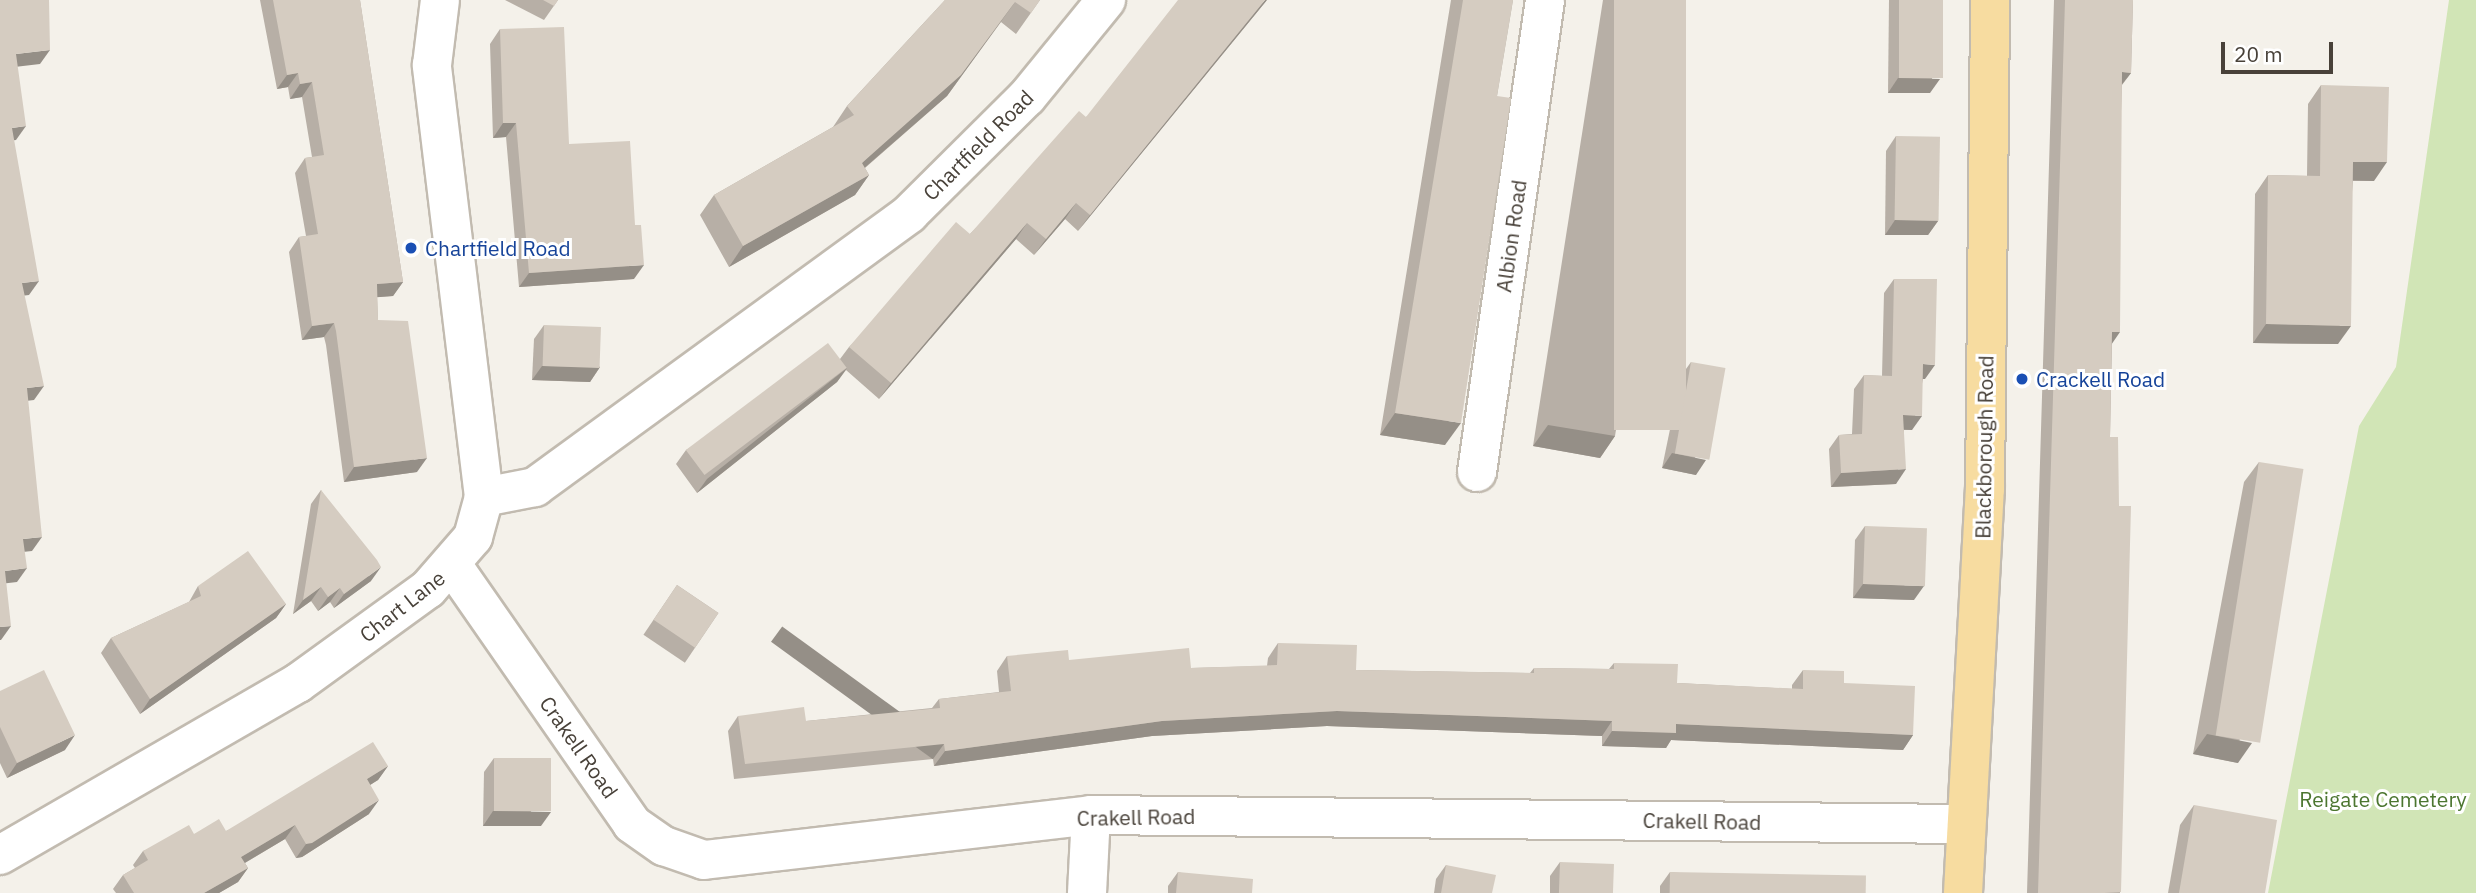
<!DOCTYPE html>
<style>
body{margin:0}
#map{position:relative;width:2476px;height:893px;overflow:hidden;background:#f4f1ea;font-family:"IBM Plex Sans",sans-serif}
div>[style]{position:absolute}
.green>*{inset:0;background:#d1e5b6}
.roads{filter:drop-shadow(2px 0 #c2bbb0) drop-shadow(-2px 0 #c2bbb0) drop-shadow(0 2px #c2bbb0) drop-shadow(0 -2px #c2bbb0)}
.minor>*{height:38px;margin:-19px;padding:0 19px;transform-origin:19px;border-radius:19px;background:#fff}
.major>*{height:38px;margin:-19px;padding:0 19px;transform-origin:19px;border-radius:19px;background:#f7dca0}
.wall>*{inset:0;background:#b7afa6;transform-origin:0 0}
.shaded-wall>*{inset:0;background:#958f87;transform-origin:0 0}
.building>*{inset:0;background:#d5ccc1;transform-origin:0 0}
.dots>*{width:19px;height:19px;translate:-50% -50%;box-sizing:border-box;border:4px solid #fff;border-radius:50%}
span{translate:-50% -50%;white-space:nowrap;text-align:center;line-height:1.15;-webkit-text-stroke:6px #fff;paint-order:stroke}
.street-label{font-size:21px;color:#484139}
.transit-label{font-size:21px;color:#164399}
.left{translate:0 -50%;text-align:left}
.park-label{font-size:21px;color:#4c7630}
.scale{position:absolute;left:2221px;top:42px;width:112px;height:32px;box-sizing:border-box;border:4px solid #484139;border-top:0;padding-left:9px;font-size:21px;line-height:24px;white-space:nowrap;color:#484139;-webkit-text-stroke:5px #fff;paint-order:stroke}
</style>
<div id="map">
<div class="green">
<i style="clip-path:polygon(2449px 0,2476px 0,2476px 893px,2268px 893px,2359px 426px,2396px 367px)"></i>
</div>
<div class="roads">
<div class="minor">
<i style="left:1477px;top:472px;width:477px;rotate:-81.8deg"></i>
<i style="left:484px;top:497px;width:52px;rotate:-11.1deg"></i>
<i style="left:535px;top:487px;width:463px;rotate:-36.1deg"></i>
<i style="left:909px;top:214px;width:166px;rotate:-44.8deg"></i>
<i style="left:1027px;top:97px;width:125px;rotate:-50.8deg"></i>
<i style="left:453px;top:566px;width:314px;rotate:55.2deg"></i>
<i style="left:632px;top:824px;width:39px;rotate:35deg"></i>
<i style="left:664px;top:846px;width:42px;rotate:19.3deg"></i>
<i style="left:704px;top:860px;width:390px;rotate:-6.6deg"></i>
<i style="left:1091px;top:815px;width:874px;rotate:0.59deg"></i>
<i style="left:0;top:855px;width:344px;rotate:-30deg"></i>
<i style="left:298px;top:683px;width:160px;rotate:-35.9deg"></i>
<i style="left:428px;top:589px;width:69px;rotate:-49.1deg"></i>
<i style="left:473px;top:537px;width:41px;rotate:-74.6deg"></i>
<i style="left:484px;top:497px;width:435px;rotate:-96.9deg"></i>
<i style="left:432px;top:65px;width:65px;rotate:-83deg"></i>
<i style="left:1087px;top:893px;width:78px;rotate:-87.1deg"></i>
</div>
<div class="major">
<i style="left:1963px;top:893px;width:405px;rotate:-86.9deg"></i>
<i style="left:1985px;top:489px;width:489px;rotate:-89.4deg"></i>
</div>
</div>
<div class="wall">
<i style="clip-path:polygon(260px 0,360px 0,403px 282px,393px 296px,377px 297px,378px 320px,417px 472px,344px 482px,326px 345px,324px 337px,302px 340px,289px 252px,299px 237px,306px 236px,295px 173px,305px 158px,312px 157px,302px 97px,290px 99px,288px 87px,277px 89px)"></i>
<i style="clip-path:polygon(505px 0,558px 0,544px 20px)"></i>
<i style="clip-path:polygon(945px 0,1040px 0,1016px 34px,1001px 22px,947px 96px,865px 168px,869px 175px,855px 195px,729px 267px,700px 215px,714px 195px,833px 127px,847px 106px)"></i>
<i style="clip-path:polygon(1267px 0,1078px 231px,1065px 219px,1034px 255px,1016px 239px,879px 399px,846px 370px,837px 382px,697px 493px,676px 464px,686px 450px,840px 359px,849px 347px,970px 234px,1086px 117px)"></i>
<i style="clip-path:polygon(1451px 0,1513px 0,1497px 96px,1445px 445px,1380px 435px)"></i>
<i style="clip-path:polygon(1603px 0,1686px 0,1615px 436px,1600px 458px,1533px 446px)"></i>
<i style="clip-path:polygon(1889px 0,1943px 0,1930px 93px,1888px 93px)"></i>
<i style="clip-path:polygon(2054px 0,2133px 0,2131px 73px,2122px 85px,2112px 344px,2110px 437px,2120px 893px,2027px 893px)"></i>
<i style="clip-path:polygon(500px 29px,569px 144px,634px 279px,519px 287px,506px 137px,493px 138px,490px 44px)"></i>
<i style="clip-path:polygon(2321px 85px,2374px 181px,2353px 181px,2338px 344px,2253px 343px,2255px 194px,2268px 175px,2307px 176px,2308px 104px)"></i>
<i style="clip-path:polygon(1896px 136px,1938px 221px,1928px 235px,1885px 235px,1886px 151px)"></i>
<i style="clip-path:polygon(1894px 279px,1925px 379px,1923px 379px,1912px 430px,1904px 430px,1896px 484px,1831px 487px,1829px 449px,1839px 435px,1852px 434px,1854px 389px,1864px 375px,1882px 376px,1884px 293px)"></i>
<i style="clip-path:polygon(544px 325px,600px 367px,590px 382px,532px 380px,534px 339px)"></i>
<i style="clip-path:polygon(1691px 362px,1696px 475px,1662px 468px,1681px 376px)"></i>
<i style="clip-path:polygon(2259px 462px,2238px 763px,2193px 754px,2244px 482px)"></i>
<i style="clip-path:polygon(321px 490px,371px 581px,334px 608px,330px 602px,318px 611px,311px 601px,293px 614px,311px 504px)"></i>
<i style="clip-path:polygon(1865px 526px,1914px 600px,1853px 598px,1855px 540px)"></i>
<i style="left:677px;top:585px;width:50px;height:60px;rotate:34deg"></i>
<i style="clip-path:polygon(198px 586px,286px 604px,276px 618px,140px 714px,101px 653px,111px 638px,189px 602px)"></i>
<i style="clip-path:polygon(1278px 643px,1356px 670px,1530px 673px,1534px 668px,1609px 669px,1614px 663px,1677px 683px,1792px 689px,1792px 685px,1803px 670px,1844px 683px,1913px 735px,1903px 750px,1671px 740px,1666px 748px,1602px 746px,1602px 736px,1327px 726px,1152px 736px,934px 766px,933px 759px,734px 779px,728px 731px,738px 716px,806px 721px,932px 708px,939px 699px,999px 692px,997px 671px,1007px 656px,1191px 668px,1267px 666px,1268px 658px)"></i>
<i style="clip-path:polygon(0 691px,65px 750px,7px 778px,0 763px)"></i>
<i style="clip-path:polygon(494px 758px,541px 826px,483px 826px,484px 772px)"></i>
<i style="clip-path:polygon(388px 766px,378px 780px,370px 785px,369px 814px,302px 857px,296px 858px,285px 839px,245px 863px,248px 868px,238px 882px,219px 893px,116px 893px,113px 889px,123px 875px,135px 868px,133px 865px,143px 851px,194px 834px,226px 831px)"></i>
<i style="clip-path:polygon(2194px 805px,2265px 893px,2168px 893px,2180px 825px)"></i>
<i style="clip-path:polygon(1560px 862px,1613px 893px,1550px 893px,1550px 876px)"></i>
<i style="clip-path:polygon(1446px 865px,1492px 893px,1434px 893px,1436px 879px)"></i>
<i style="clip-path:polygon(1178px 872px,1252px 893px,1168px 893px,1168px 886px)"></i>
<i style="clip-path:polygon(1670px 872px,1866px 893px,1660px 893px,1660px 886px)"></i>
</div>
<div class="shaded-wall">
<i style="clip-path:polygon(1265px 0,1267px 0,1078px 231px,1090px 215px)"></i>
<i style="clip-path:polygon(1015px 2px,947px 96px,847px 183px,862px 163px)"></i>
<i style="clip-path:polygon(50px 50px,40px 64px,6px 68px,16px 54px)"></i>
<i style="clip-path:polygon(2122px 72px,2131px 73px,2119px 88px)"></i>
<i style="clip-path:polygon(298px 73px,288px 87px,277px 89px,287px 75px)"></i>
<i style="clip-path:polygon(1898px 78px,1940px 79px,1930px 93px,1888px 93px)"></i>
<i style="clip-path:polygon(312px 82px,302px 97px,290px 99px,300px 84px)"></i>
<i style="clip-path:polygon(503px 123px,516px 123px,506px 137px,493px 138px)"></i>
<i style="clip-path:polygon(26px 126px,16px 140px,2px 142px,12px 128px)"></i>
<i style="clip-path:polygon(2353px 162px,2387px 162px,2374px 181px,2340px 180px)"></i>
<i style="clip-path:polygon(869px 175px,855px 195px,729px 267px,743px 246px)"></i>
<i style="clip-path:polygon(1076px 203px,1065px 219px,1034px 255px,1046px 239px)"></i>
<i style="clip-path:polygon(1895px 220px,1938px 221px,1928px 235px,1885px 235px)"></i>
<i style="clip-path:polygon(1027px 223px,1016px 239px,879px 399px,891px 383px)"></i>
<i style="clip-path:polygon(644px 265px,634px 279px,519px 287px,529px 273px)"></i>
<i style="clip-path:polygon(39px 281px,29px 295px,12px 297px,22px 283px)"></i>
<i style="clip-path:polygon(403px 282px,393px 296px,367px 298px,377px 284px)"></i>
<i style="clip-path:polygon(334px 323px,324px 337px,302px 340px,312px 326px)"></i>
<i style="clip-path:polygon(2266px 324px,2351px 326px,2338px 344px,2253px 343px)"></i>
<i style="clip-path:polygon(2112px 332px,2120px 332px,2109px 348px)"></i>
<i style="clip-path:polygon(1923px 364px,1935px 365px,1925px 379px,1913px 379px)"></i>
<i style="clip-path:polygon(542px 366px,600px 367px,590px 382px,532px 380px)"></i>
<i style="clip-path:polygon(847px 368px,837px 382px,697px 493px,707px 479px)"></i>
<i style="clip-path:polygon(44px 386px,34px 400px,17px 402px,27px 388px)"></i>
<i style="clip-path:polygon(1395px 413px,1461px 423px,1445px 445px,1380px 435px)"></i>
<i style="clip-path:polygon(1903px 415px,1922px 416px,1912px 430px,1893px 429px)"></i>
<i style="clip-path:polygon(1548px 425px,1615px 436px,1600px 458px,1533px 446px)"></i>
<i style="clip-path:polygon(1672px 453px,1706px 460px,1696px 475px,1662px 468px)"></i>
<i style="clip-path:polygon(427px 458px,417px 472px,344px 482px,354px 467px)"></i>
<i style="clip-path:polygon(1906px 469px,1896px 484px,1831px 487px,1841px 473px)"></i>
<i style="clip-path:polygon(42px 537px,32px 551px,13px 553px,23px 539px)"></i>
<i style="clip-path:polygon(381px 567px,371px 581px,334px 608px,344px 594px)"></i>
<i style="clip-path:polygon(27px 568px,17px 582px,0 584px,5px 571px)"></i>
<i style="clip-path:polygon(1863px 584px,1924px 586px,1914px 600px,1853px 598px)"></i>
<i style="clip-path:polygon(321px 587px,311px 601px,293px 614px,303px 600px)"></i>
<i style="clip-path:polygon(340px 588px,330px 602px,318px 611px,328px 597px)"></i>
<i style="clip-path:polygon(286px 604px,276px 618px,140px 714px,150px 699px)"></i>
<i style="clip-path:polygon(11px 626px,1px 640px,0 640px,0 627px)"></i>
<i style="clip-path:polygon(1337px 711px,1612px 721px,1602px 736px,1327px 726px,1152px 736px,934px 766px,945px 751px,1162px 721px)"></i>
<i style="clip-path:polygon(1676px 724px,1913px 735px,1903px 750px,1671px 740px,1666px 748px,1602px 746px,1612px 731px)"></i>
<i style="clip-path:polygon(2207px 734px,2252px 743px,2238px 763px,2193px 754px)"></i>
<i style="clip-path:polygon(75px 735px,65px 750px,7px 778px,17px 763px)"></i>
<i style="left:944px;top:744px;width:19px;height:200px;rotate:126deg"></i>
<i style="clip-path:polygon(388px 766px,378px 780px,357px 793px,367px 779px)"></i>
<i style="clip-path:polygon(379px 800px,369px 814px,302px 857px,296px 858px,306px 844px)"></i>
<i style="clip-path:polygon(493px 811px,551px 812px,541px 826px,483px 826px)"></i>
<i style="clip-path:polygon(295px 825px,285px 839px,231px 871px,241px 857px)"></i>
<i style="clip-path:polygon(248px 868px,238px 882px,219px 893px,204px 893px)"></i>
</div>
<div class="building">
<i style="clip-path:polygon(0 0,49px 0,50px 50px,16px 54px,26px 126px,12px 128px,39px 281px,22px 283px,44px 386px,27px 388px,42px 537px,23px 539px,27px 568px,5px 571px,11px 626px,0 627px)"></i>
<i style="clip-path:polygon(273px 0,360px 0,403px 282px,377px 284px,378px 320px,408px 321px,427px 458px,354px 467px,336px 331px,334px 323px,312px 326px,299px 237px,318px 234px,305px 158px,324px 155px,312px 82px,300px 84px,298px 73px,287px 75px)"></i>
<i style="clip-path:polygon(543px 0,558px 0,554px 6px)"></i>
<i style="clip-path:polygon(945px 0,1040px 0,1031px 13px,1015px 2px,961px 75px,862px 163px,869px 175px,743px 246px,714px 195px,854px 115px,847px 106px)"></i>
<i style="clip-path:polygon(1178px 0,1265px 0,1090px 215px,1076px 203px,1046px 239px,1027px 223px,891px 383px,849px 347px,956px 222px,970px 234px,1079px 111px,1086px 117px)"></i>
<i style="clip-path:polygon(1463px 0,1513px 0,1497px 96px,1511px 98px,1461px 423px,1395px 413px)"></i>
<i style="left:1614px;top:0;width:72px;height:430px"></i>
<i style="left:1899px;top:0;width:44px;height:78px"></i>
<i style="clip-path:polygon(2065px 0,2133px 0,2131px 73px,2122px 72px,2120px 332px,2112px 332px,2110px 437px,2118px 437px,2119px 506px,2131px 506px,2121px 892px,2104px 893px,2038px 893px)"></i>
<i style="clip-path:polygon(564px 27px,569px 144px,630px 141px,635px 225px,641px 225px,644px 265px,529px 273px,516px 123px,503px 123px,500px 29px)"></i>
<i style="clip-path:polygon(2321px 85px,2389px 87px,2387px 162px,2353px 162px,2351px 326px,2266px 324px,2268px 175px,2320px 176px)"></i>
<i style="left:1896px;top:136px;width:44px;height:84px;rotate:1deg"></i>
<i style="clip-path:polygon(1894px 279px,1937px 279px,1935px 365px,1923px 364px,1922px 416px,1903px 415px,1906px 469px,1841px 473px,1839px 435px,1862px 434px,1864px 375px,1892px 376px)"></i>
<i style="left:544px;top:325px;width:57px;height:41px;rotate:2deg"></i>
<i style="left:828px;top:343px;width:31px;height:178px;rotate:53deg"></i>
<i style="left:1691px;top:362px;width:35px;height:93px;rotate:10deg"></i>
<i style="left:2259px;top:462px;width:45px;height:277px;rotate:9deg"></i>
<i style="clip-path:polygon(321px 490px,377px 560px,381px 567px,344px 594px,340px 588px,328px 597px,321px 587px,303px 600px)"></i>
<i style="left:1865px;top:526px;width:62px;height:58px;rotate:2deg"></i>
<i style="clip-path:polygon(248px 551px,286px 604px,150px 699px,111px 638px,201px 596px,198px 586px)"></i>
<i style="left:677px;top:585px;width:50px;height:42px;rotate:34deg"></i>
<i style="clip-path:polygon(1278px 643px,1357px 645px,1356px 670px,1534px 673px,1534px 668px,1614px 669px,1614px 663px,1678px 664px,1677px 683px,1803px 689px,1803px 670px,1844px 671px,1844px 683px,1915px 686px,1913px 735px,1676px 724px,1676px 733px,1612px 731px,1612px 721px,1337px 711px,1162px 721px,945px 751px,944px 744px,745px 764px,738px 716px,804px 707px,806px 721px,940px 708px,939px 699px,1011px 691px,1007px 656px,1068px 650px,1069px 660px,1189px 648px,1191px 668px,1277px 665px)"></i>
<i style="clip-path:polygon(44px 670px,75px 735px,17px 763px,0 727px,0 691px)"></i>
<i style="clip-path:polygon(373px 742px,388px 766px,367px 779px,379px 800px,312px 843px,306px 844px,295px 825px,241px 857px,248px 868px,204px 893px,134px 893px,123px 875px,148px 860px,143px 851px,189px 825px,194px 834px,219px 819px,226px 831px)"></i>
<i style="left:494px;top:758px;width:57px;height:53px"></i>
<i style="clip-path:polygon(2194px 805px,2277px 820px,2265px 893px,2179px 893px)"></i>
<i style="left:1560px;top:862px;width:54px;height:31px;rotate:2deg"></i>
<i style="clip-path:polygon(1446px 865px,1496px 875px,1492px 893px,1441px 893px)"></i>
<i style="clip-path:polygon(1178px 872px,1253px 879px,1252px 893px,1176px 893px)"></i>
<i style="left:1670px;top:872px;width:196px;height:21px;rotate:1deg"></i>
</div>
<div class="dots">
<i style="left:411px;top:248px;background:#1a4fb4"></i>
<i style="left:2022px;top:379px;background:#1a4fb4"></i>
</div>
<div class="street-label">
<span style="left:978px;top:145px;rotate:-45deg">Chartfield Road</span>
<span style="left:1511px;top:236px;rotate:-82deg">Albion Road</span>
<span style="left:1984px;top:447px;rotate:-89deg">Blackborough Road</span>
<span style="left:402px;top:606px;rotate:-38deg">Chart Lane</span>
<span style="left:579px;top:747px;rotate:55deg">Crakell Road</span>
<span style="left:1136px;top:817px;rotate:-1deg">Crakell Road</span>
<span style="left:1702px;top:821px;rotate:1deg">Crakell Road</span>
</div>
<div class="transit-label">
<span class="left" style="left:425px;top:248px">Chartfield Road</span>
<span class="left" style="left:2036px;top:379px">Crackell Road</span>
</div>
<div class="park-label">
<span style="left:2383px;top:799px">Reigate Cemetery</span>
</div>
<div class="scale">20 m</div>
</div>
